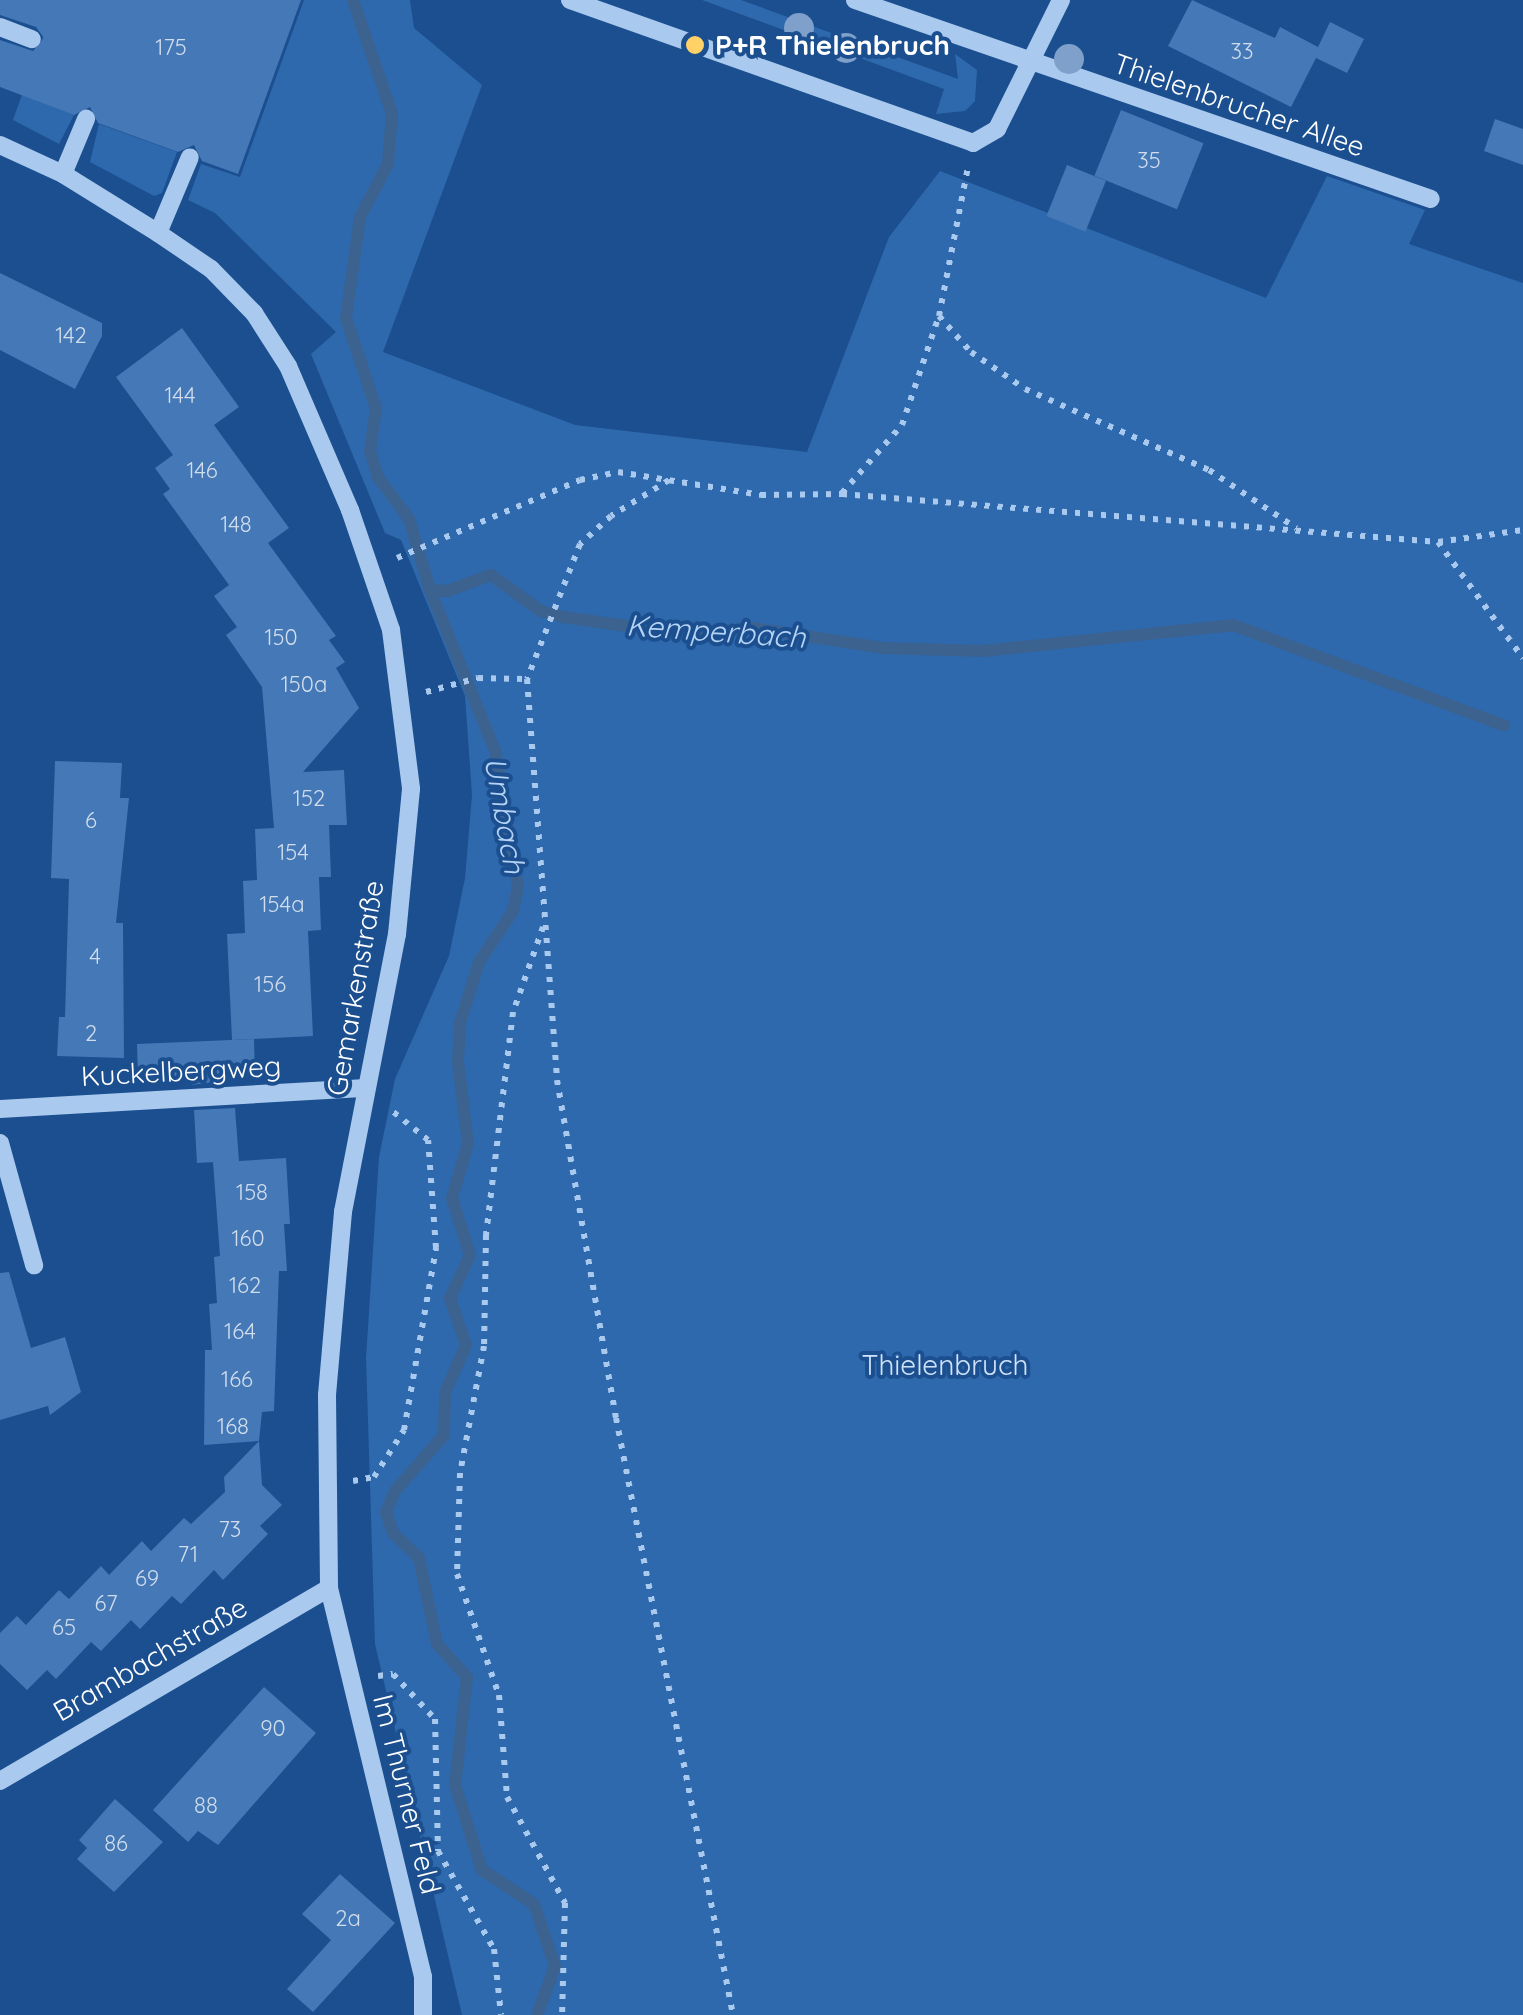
<!DOCTYPE html>
<meta charset="utf-8">
<style>
body{margin:0}
#map{position:relative;width:1523px;height:2015px;overflow:hidden;background:#1b4f8f;font-family:Quicksand,sans-serif}
div>[style]{position:absolute}
.green>*{inset:0;background:#2e69ad}
.stream>*{height:12px;margin:-6px;padding:0 6px;transform-origin:6px;border-radius:6px;background:#3c6290}
.building>*{inset:0;background:#4478b7;transform-origin:0 0}
.path>*{height:6px;margin-top:-3px;transform-origin:0;background:repeating-linear-gradient(90deg,#a9c9ee 0 5px,transparent 0 13px)}
.minor>*{height:18px;margin:-9px;padding:0 9px;transform-origin:9px;border-radius:9px;background:#a9c9ee}
.trees>*{width:30px;height:30px;margin:-15px;border-radius:50%;background:#7ea0ca}
.dots>*{width:28px;height:28px;translate:-50% -50%;box-sizing:border-box;border:5px solid #1b4f8f;border-radius:50%}
span{translate:-50% -50%;white-space:nowrap;text-align:center;line-height:1.15;-webkit-text-stroke:8px #1b4f8f;paint-order:stroke}
.number-label{font-size:22px;color:#d0dded}
.number-label span{-webkit-text-stroke-width:0}
.poi-label{font-size:28px;color:#fff;font-weight:700}
.left{translate:0 -50%;text-align:left}
.street-label{font-size:28px;color:#fff}
.park-label{font-size:28px;color:#cfe3fa}
.water-label{font-size:30px;color:#b5d3f5;font-style:italic}
</style>
<div id="map">
<div class="green">
<i style="clip-path:polygon(56px 0,38px 101px,74px 115px,59px 144px,13px 120px)"></i>
<i style="clip-path:polygon(304px 0,410px 0,414px 28px,482px 85px,383px 352px,575px 425px,807px 452px,889px 237px,940px 171px,1266px 298px,1327px 176px,1425px 210px,1409px 244px,1523px 283px,1523px 2015px,462px 2015px,375px 1644px,366px 1358px,379px 1157px,395px 1079px,449px 956px,465px 878px,472px 795px,465px 696px,401px 540px,385px 533px,311px 354px,336px 332px,215px 213px,188px 200px,201px 164px,240px 177px)"></i>
<i style="clip-path:polygon(702px 0,741px 0,958px 79px,955px 54px,977px 70px,975px 101px,965px 111px,936px 114px,944px 89px)"></i>
<i style="clip-path:polygon(99px 124px,177px 152px,162px 193px,154px 196px,90px 162px)"></i>
</div>
<div class="stream">
<i style="left:353px;top:0;width:120px;rotate:71.1deg"></i>
<i style="left:392px;top:114px;width:50px;rotate:94.6deg"></i>
<i style="left:388px;top:164px;width:60px;rotate:117.8deg"></i>
<i style="left:360px;top:217px;width:102px;rotate:97.9deg"></i>
<i style="left:346px;top:318px;width:95px;rotate:71.6deg"></i>
<i style="left:376px;top:408px;width:43px;rotate:97.9deg"></i>
<i style="left:370px;top:451px;width:27px;rotate:73deg"></i>
<i style="left:378px;top:477px;width:52px;rotate:53.6deg"></i>
<i style="left:409px;top:519px;width:74px;rotate:73.5deg"></i>
<i style="left:430px;top:590px;width:17px;rotate:3deg"></i>
<i style="left:447px;top:591px;width:47px;rotate:-20deg"></i>
<i style="left:491px;top:575px;width:62px;rotate:35.8deg"></i>
<i style="left:541px;top:611px;width:23px;rotate:15deg"></i>
<i style="left:563px;top:617px;width:121px;rotate:8.1deg"></i>
<i style="left:683px;top:634px;width:70px;rotate:-4.9deg"></i>
<i style="left:753px;top:628px;width:133px;rotate:8.7deg"></i>
<i style="left:884px;top:648px;width:99px;rotate:1.7deg"></i>
<i style="left:983px;top:651px;width:251px;rotate:-5.9deg"></i>
<i style="left:1233px;top:625px;width:289px;rotate:20.3deg"></i>
<i style="left:430px;top:590px;width:174px;rotate:68deg"></i>
<i style="left:495px;top:751px;width:138px;rotate:80.4deg"></i>
<i style="left:518px;top:887px;width:25px;rotate:102deg"></i>
<i style="left:513px;top:911px;width:61px;rotate:123.7deg"></i>
<i style="left:479px;top:962px;width:64px;rotate:107.3deg"></i>
<i style="left:460px;top:1023px;width:39px;rotate:93deg"></i>
<i style="left:458px;top:1062px;width:83px;rotate:83deg"></i>
<i style="left:468px;top:1144px;width:56px;rotate:106.5deg"></i>
<i style="left:452px;top:1198px;width:60px;rotate:72.5deg"></i>
<i style="left:470px;top:1255px;width:47px;rotate:114.9deg"></i>
<i style="left:450px;top:1298px;width:50px;rotate:71.2deg"></i>
<i style="left:466px;top:1345px;width:52px;rotate:113.6deg"></i>
<i style="left:445px;top:1393px;width:42px;rotate:91.4deg"></i>
<i style="left:444px;top:1435px;width:74px;rotate:131.2deg"></i>
<i style="left:395px;top:1491px;width:23px;rotate:113deg"></i>
<i style="left:386px;top:1512px;width:22px;rotate:72deg"></i>
<i style="left:393px;top:1533px;width:36px;rotate:44deg"></i>
<i style="left:419px;top:1558px;width:88px;rotate:78.2deg"></i>
<i style="left:437px;top:1644px;width:45px;rotate:47.7deg"></i>
<i style="left:467px;top:1677px;width:109px;rotate:96.3deg"></i>
<i style="left:455px;top:1785px;width:89px;rotate:72.4deg"></i>
<i style="left:482px;top:1870px;width:62px;rotate:33.2deg"></i>
<i style="left:534px;top:1904px;width:65px;rotate:71.3deg"></i>
<i style="left:555px;top:1966px;width:52px;rotate:110.2deg"></i>
</div>
<div class="building">
<i style="clip-path:polygon(0 0,301px 0,238px 174px,202px 161px,194px 145px,178px 152px,98px 123px,90px 107px,74px 115px,0 87px,0 40px,33px 51px,44px 38px,36px 27px,0 15px)"></i>
<i style="clip-path:polygon(1192px 0,1275px 38px,1280px 27px,1318px 47px,1330px 22px,1364px 39px,1347px 73px,1316px 58px,1291px 107px,1168px 46px)"></i>
<i style="left:1121px;top:110px;width:89px;height:71px;rotate:22deg"></i>
<i style="clip-path:polygon(1495px 119px,1523px 129px,1523px 165px,1484px 151px)"></i>
<i style="left:1067px;top:165px;width:42px;height:55px;rotate:22deg"></i>
<i style="clip-path:polygon(0 273px,102px 323px,102px 336px,75px 389px,0 350px)"></i>
<i style="clip-path:polygon(182px 328px,239px 407px,214px 425px,289px 528px,268px 543px,336px 636px,329px 640px,345px 662px,336px 668px,359px 708px,303px 772px,344px 770px,347px 825px,329px 825px,331px 877px,319px 877px,321px 930px,308px 931px,313px 1036px,232px 1040px,227px 934px,245px 933px,243px 881px,257px 880px,255px 829px,274px 828px,262px 687px,226px 635px,237px 627px,214px 596px,229px 585px,163px 494px,170px 489px,155px 468px,173px 455px,116px 377px)"></i>
<i style="clip-path:polygon(55px 761px,122px 763px,120px 798px,129px 798px,116px 923px,123px 923px,124px 1058px,57px 1056px,59px 1017px,65px 1017px,69px 879px,51px 878px)"></i>
<i style="clip-path:polygon(254px 1039px,255px 1076px,192px 1085px,192px 1079px,138px 1082px,137px 1044px)"></i>
<i style="clip-path:polygon(235px 1108px,239px 1161px,286px 1158px,290px 1224px,284px 1224px,287px 1271px,279px 1271px,274px 1411px,262px 1412px,259px 1441px,262px 1485px,282px 1505px,260px 1526px,268px 1534px,223px 1580px,214px 1570px,181px 1604px,172px 1596px,140px 1629px,131px 1620px,101px 1651px,91px 1642px,56px 1679px,47px 1670px,27px 1690px,0 1664px,0 1633px,17px 1616px,26px 1625px,59px 1590px,69px 1599px,101px 1566px,109px 1575px,142px 1541px,151px 1551px,184px 1518px,191px 1524px,225px 1492px,224px 1477px,259px 1441px,204px 1445px,205px 1350px,212px 1350px,209px 1304px,217px 1303px,214px 1257px,220px 1256px,213px 1162px,231px 1161px,197px 1163px,194px 1110px)"></i>
<i style="clip-path:polygon(9px 1272px,31px 1348px,65px 1337px,81px 1392px,50px 1415px,48px 1406px,0 1420px,0 1273px)"></i>
<i style="clip-path:polygon(264px 1687px,316px 1733px,218px 1845px,198px 1831px,188px 1842px,153px 1810px)"></i>
<i style="clip-path:polygon(115px 1799px,163px 1842px,114px 1892px,77px 1859px,87px 1848px,79px 1840px)"></i>
<i style="clip-path:polygon(340px 1874px,395px 1923px,313px 2012px,287px 1989px,331px 1940px,302px 1914px)"></i>
</div>
<div class="path">
<i style="left:939px;top:316px;width:48px;rotate:48.4deg"></i>
<i style="left:971px;top:352px;width:65px;rotate:34.4deg"></i>
<i style="left:1025px;top:389px;width:201px;rotate:23.8deg"></i>
<i style="left:1209px;top:470px;width:105px;rotate:33.7deg"></i>
<i style="left:669px;top:480px;width:68px;rotate:148.2deg"></i>
<i style="left:611px;top:516px;width:42px;rotate:137.9deg"></i>
<i style="left:580px;top:544px;width:145px;rotate:111.4deg"></i>
<i style="left:527px;top:679px;width:402px;rotate:85.7deg"></i>
<i style="left:557px;top:1080px;width:343px;rotate:80.1deg"></i>
<i style="left:616px;top:1418px;width:608px;rotate:78.91deg"></i>
<i style="left:842px;top:493px;width:91px;rotate:-48.6deg"></i>
<i style="left:902px;top:425px;width:115px;rotate:-71.3deg"></i>
<i style="left:939px;top:316px;width:152px;rotate:-79deg"></i>
<i style="left:1438px;top:542px;width:144px;rotate:53.8deg"></i>
<i style="left:397px;top:558px;width:199px;rotate:-23.1deg"></i>
<i style="left:580px;top:480px;width:39px;rotate:-12deg"></i>
<i style="left:618px;top:472px;width:145px;rotate:9.1deg"></i>
<i style="left:761px;top:495px;width:81px;rotate:-0.7deg"></i>
<i style="left:842px;top:494px;width:598px;rotate:4.6deg"></i>
<i style="left:1438px;top:542px;width:86px;rotate:-8deg"></i>
<i style="left:426px;top:692px;width:54px;rotate:-15.1deg"></i>
<i style="left:478px;top:678px;width:49px;rotate:1.2deg"></i>
<i style="left:543px;top:927px;width:90px;rotate:109.4deg"></i>
<i style="left:513px;top:1012px;width:225px;rotate:96.9deg"></i>
<i style="left:486px;top:1235px;width:111px;rotate:91deg"></i>
<i style="left:484px;top:1346px;width:129px;rotate:100.7deg"></i>
<i style="left:460px;top:1473px;width:101px;rotate:91.7deg"></i>
<i style="left:457px;top:1574px;width:128px;rotate:70.9deg"></i>
<i style="left:499px;top:1695px;width:102px;rotate:85.5deg"></i>
<i style="left:507px;top:1797px;width:121px;rotate:61.3deg"></i>
<i style="left:565px;top:1903px;width:112px;rotate:91.5deg"></i>
<i style="left:353px;top:1481px;width:21px;rotate:-11deg"></i>
<i style="left:374px;top:1477px;width:56px;rotate:-57.4deg"></i>
<i style="left:404px;top:1430px;width:185px;rotate:-80deg"></i>
<i style="left:436px;top:1248px;width:108px;rotate:-94.2deg"></i>
<i style="left:428px;top:1140px;width:48px;rotate:-141deg"></i>
<i style="left:378px;top:1676px;width:15px;rotate:-8deg"></i>
<i style="left:393px;top:1674px;width:62px;rotate:47deg"></i>
<i style="left:435px;top:1719px;width:132px;rotate:88.7deg"></i>
<i style="left:438px;top:1851px;width:113px;rotate:60.3deg"></i>
<i style="left:494px;top:1949px;width:66px;rotate:83.9deg"></i>
</div>
<div class="minor">
<i style="left:570px;top:0;width:428px;rotate:19.5deg"></i>
<i style="left:973px;top:143px;width:28px;rotate:-30deg"></i>
<i style="left:997px;top:129px;width:144px;rotate:-63.6deg"></i>
<i style="left:855px;top:0;width:609px;rotate:19.06deg"></i>
<i style="left:0;top:27px;width:34px;rotate:21deg"></i>
<i style="left:0;top:145px;width:69px;rotate:24.7deg"></i>
<i style="left:63px;top:174px;width:112px;rotate:31.8deg"></i>
<i style="left:158px;top:233px;width:64px;rotate:34.2deg"></i>
<i style="left:211px;top:269px;width:62px;rotate:45.7deg"></i>
<i style="left:254px;top:313px;width:63px;rotate:57.3deg"></i>
<i style="left:288px;top:366px;width:157px;rotate:66.7deg"></i>
<i style="left:350px;top:510px;width:127px;rotate:71.1deg"></i>
<i style="left:391px;top:630px;width:160px;rotate:82.8deg"></i>
<i style="left:411px;top:789px;width:146px;rotate:95.5deg"></i>
<i style="left:397px;top:934px;width:283px;rotate:101deg"></i>
<i style="left:343px;top:1212px;width:184px;rotate:95deg"></i>
<i style="left:327px;top:1395px;width:193px;rotate:89.4deg"></i>
<i style="left:329px;top:1588px;width:400px;rotate:76.4deg"></i>
<i style="left:423px;top:1977px;width:38px;rotate:90deg"></i>
<i style="left:63px;top:174px;width:60px;rotate:-67.3deg"></i>
<i style="left:158px;top:233px;width:82px;rotate:-67.2deg"></i>
<i style="left:0;top:1109px;width:367px;rotate:-3.3deg"></i>
<i style="left:0;top:1143px;width:127px;rotate:74.4deg"></i>
<i style="left:0;top:1781px;width:381px;rotate:-30.4deg"></i>
</div>
<div class="trees">
<i style="left:799px;top:28px"></i>
<i style="left:846px;top:48px"></i>
<i style="left:1069px;top:59px"></i>
</div>
<div class="dots">
<i style="left:695px;top:45px;background:#ffd166"></i>
</div>
<div class="number-label">
<span style="left:171px;top:48px">175</span>
<span style="left:1242px;top:52px">33</span>
<span style="left:1149px;top:161px">35</span>
<span style="left:71px;top:336px">142</span>
<span style="left:180px;top:396px">144</span>
<span style="left:202px;top:471px">146</span>
<span style="left:236px;top:525px">148</span>
<span style="left:281px;top:638px">150</span>
<span style="left:304px;top:685px">150a</span>
<span style="left:309px;top:799px">152</span>
<span style="left:91px;top:821px">6</span>
<span style="left:293px;top:853px">154</span>
<span style="left:282px;top:905px">154a</span>
<span style="left:95px;top:957px">4</span>
<span style="left:270px;top:985px">156</span>
<span style="left:91px;top:1034px">2</span>
<span style="left:252px;top:1193px">158</span>
<span style="left:248px;top:1239px">160</span>
<span style="left:245px;top:1286px">162</span>
<span style="left:240px;top:1332px">164</span>
<span style="left:237px;top:1380px">166</span>
<span style="left:233px;top:1427px">168</span>
<span style="left:230px;top:1530px">73</span>
<span style="left:188px;top:1555px">71</span>
<span style="left:147px;top:1579px">69</span>
<span style="left:106px;top:1604px">67</span>
<span style="left:64px;top:1628px">65</span>
<span style="left:273px;top:1729px">90</span>
<span style="left:206px;top:1806px">88</span>
<span style="left:116px;top:1844px">86</span>
<span style="left:348px;top:1919px">2a</span>
</div>
<div class="poi-label">
<span class="left" style="left:715px;top:45px">P+R Thielenbruch</span>
</div>
<div class="street-label">
<span style="left:1239px;top:105px;rotate:19deg">Thielenbrucher Allee</span>
<span style="left:355px;top:988px;rotate:-80deg">Gemarkenstraße</span>
<span style="left:181px;top:1071px;rotate:-3deg">Kuckelbergweg</span>
<span style="left:150px;top:1659px;rotate:-30deg">Brambachstraße</span>
<span style="left:407px;top:1794px;rotate:76deg">Im Thurner Feld</span>
</div>
<div class="park-label">
<span style="left:945px;top:1365px">Thielenbruch</span>
</div>
<div class="water-label">
<span style="left:716px;top:631px;rotate:4deg">Kemperbach</span>
<span style="left:505px;top:815px;rotate:80deg">Umbach</span>
</div>
</div>
